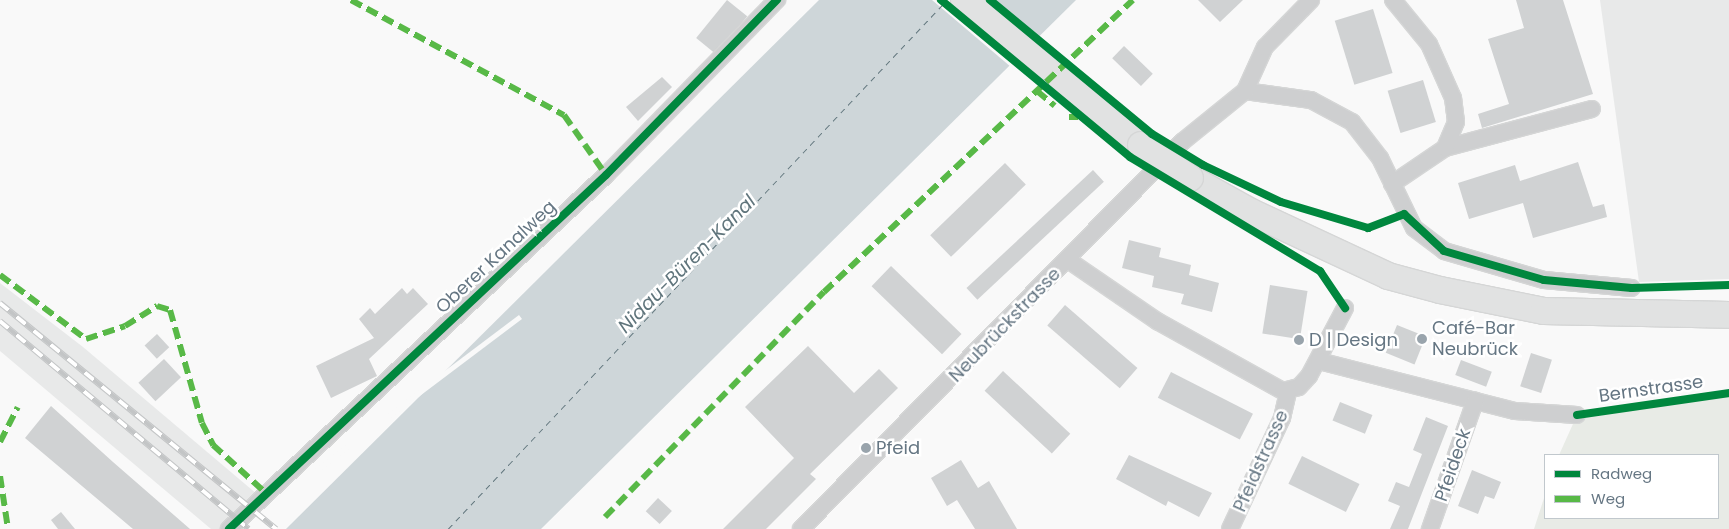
<!DOCTYPE html>
<meta charset="utf-8">
<style>
body{margin:0}
#map{position:relative;width:1729px;height:529px;overflow:hidden;background:#f9f9f9;font-family:Poppins,sans-serif}
div>[style]{position:absolute}
.built>*{inset:0;background:#e8e9e9}
.green>*{inset:0;background:#e8ebe6}
.water>*{inset:0;background:#ced6d9}
.pier>*{inset:0;background:#f9f9f9;transform-origin:0 0}
.ferry>*{height:1px;margin-top:-0.5px;transform-origin:0;background:repeating-linear-gradient(90deg,#60757c 0 6px,transparent 0 11px)}
.building>*{inset:0;background:#d0d2d3;transform-origin:0 0}
.roads{filter:drop-shadow(1px 0 #d5d6d6) drop-shadow(-1px 0 #d5d6d6) drop-shadow(0 1px #d5d6d6) drop-shadow(0 -1px #d5d6d6)}
.minor>*{height:16px;margin:-8px;padding:0 8px;transform-origin:8px;border-radius:8px;background:#cecfd0}
.trunk>*{height:26px;margin:-13px;padding:0 13px;transform-origin:13px;border-radius:13px;background:#e1e2e2}
.rail>*{height:5.5px;margin-top:-2.75px;transform-origin:0;background:repeating-linear-gradient(90deg,#fff 0 11px,#c3c5c6 0 22px);box-sizing:border-box;border-block:1px solid #c3c5c6}
.bridges{filter:drop-shadow(1px 0 #d5d6d6) drop-shadow(-1px 0 #d5d6d6) drop-shadow(0 1px #d5d6d6) drop-shadow(0 -1px #d5d6d6)}
.trunk-bridge>*{height:26px;margin:-13px;padding:0 13px;transform-origin:13px;border-radius:13px;background:#e1e2e2}
.quiet>*{height:6px;margin-top:-3px;transform-origin:0;background:repeating-linear-gradient(90deg,#58b947 0 12px,transparent 0 18px)}
.cycleway>*{height:8px;margin:-4px;padding:0 4px;transform-origin:4px;border-radius:4px;background:#00873e}
.dots>*{width:14px;height:14px;translate:-50% -50%;box-sizing:border-box;border:2px solid #fff;border-radius:50%}
span{translate:-50% -50%;white-space:nowrap;text-align:center;line-height:1.15;-webkit-text-stroke:5px #fff;paint-order:stroke}
.street-label{font-size:18px;color:#657683}
.poi-label{font-size:18px;color:#657683}
.left{translate:0 -50%;text-align:left}
.water-label{font-size:19px;color:#60757c;font-style:italic}
.legend{position:absolute;left:1544px;top:454px;width:175px;height:65px;box-sizing:border-box;background:#fff;border:1px solid #c1c8cd;margin:0;padding:6px 9px;list-style:none;font-size:15px;color:#657683}
.legend li{display:flex;align-items:center;gap:10px;height:25px}
.legend b{width:25px;border:1px solid #c1c8cd}
</style>
<div id="map">
<div class="built">
<i style="clip-path:polygon(1600px 0,1729px 0,1729px 279px,1639px 282px)"></i>
<i style="clip-path:polygon(0 283px,83px 347px,257px 494px,221px 529px,211px 529px,0 351px)"></i>
</div>
<div class="green">
<i style="clip-path:polygon(1729px 393px,1729px 529px,1534px 529px,1545px 495px,1545px 518px,1718px 518px,1718px 455px,1559px 455px,1577px 415px)"></i>
</div>
<div class="water">
<i style="clip-path:polygon(819px 0,1076px 0,541px 529px,286px 529px)"></i>
</div>
<div class="pier">
<i style="clip-path:polygon(932px 0,993px 0,1040px 39px,1011px 67px)"></i>
<i style="left:519px;top:315px;width:5px;height:268px;rotate:53deg"></i>
</div>
<div class="ferry">
<i style="left:448px;top:529px;width:727px;rotate:-46.67deg"></i>
</div>
<div class="building">
<i style="left:727px;top:0;width:26px;height:49px;rotate:39deg"></i>
<i style="clip-path:polygon(1198px 0,1243px 0,1220px 22px)"></i>
<i style="clip-path:polygon(1516px 0,1563px 0,1593px 94px,1482px 128px,1478px 114px,1509px 104px,1488px 39px,1524px 28px)"></i>
<i style="left:1373px;top:9px;width:67px;height:40px;rotate:73deg"></i>
<i style="left:1124px;top:46px;width:40px;height:17px;rotate:44deg"></i>
<i style="clip-path:polygon(662px 77px,672px 87px,638px 121px,626px 107px)"></i>
<i style="left:1423px;top:80px;width:44px;height:37px;rotate:73deg"></i>
<i style="clip-path:polygon(1578px 162px,1593px 207px,1604px 204px,1607px 217px,1533px 238px,1523px 203px,1469px 219px,1458px 183px,1515px 165px,1520px 181px)"></i>
<i style="left:1005px;top:163px;width:30px;height:104px;rotate:46deg"></i>
<i style="left:1093px;top:170px;width:16px;height:173px;rotate:47deg"></i>
<i style="clip-path:polygon(1129px 240px,1161px 248px,1159px 257px,1191px 265px,1189px 275px,1219px 283px,1212px 312px,1181px 304px,1184px 294px,1152px 287px,1154px 276px,1122px 268px)"></i>
<i style="left:891px;top:266px;width:98px;height:28px;rotate:44deg"></i>
<i style="left:1270px;top:285px;width:38px;height:49px;rotate:9deg"></i>
<i style="clip-path:polygon(402px 288px,407px 294px,413px 288px,428px 304px,369px 359px,377px 376px,331px 398px,316px 366px,374px 338px,359px 319px,370px 308px,375px 314px)"></i>
<i style="left:1065px;top:305px;width:96px;height:27px;rotate:41deg"></i>
<i style="left:1397px;top:325px;width:31px;height:30px;rotate:22deg"></i>
<i style="left:157px;top:334px;width:18px;height:17px;rotate:47deg"></i>
<i style="clip-path:polygon(808px 346px,854px 393px,879px 369px,898px 388px,810px 474px,816px 479px,766px 529px,723px 529px,794px 458px,745px 407px)"></i>
<i style="left:1531px;top:353px;width:22px;height:35px;rotate:18deg"></i>
<i style="left:164px;top:359px;width:25px;height:35px;rotate:47deg"></i>
<i style="left:1461px;top:360px;width:33px;height:16px;rotate:21deg"></i>
<i style="left:1003px;top:371px;width:92px;height:27px;rotate:43deg"></i>
<i style="left:1171px;top:372px;width:92px;height:29px;rotate:27deg"></i>
<i style="left:1340px;top:402px;width:35px;height:20px;rotate:22deg"></i>
<i style="clip-path:polygon(51px 406px,113px 462px,190px 529px,133px 529px,25px 438px)"></i>
<i style="clip-path:polygon(1426px 417px,1448px 426px,1408px 529px,1390px 529px,1400px 506px,1388px 501px,1396px 482px,1409px 487px,1422px 454px,1413px 450px)"></i>
<i style="clip-path:polygon(1129px 455px,1212px 493px,1199px 517px,1168px 501px,1166px 506px,1116px 479px)"></i>
<i style="left:1302px;top:456px;width:64px;height:31px;rotate:26deg"></i>
<i style="clip-path:polygon(961px 460px,978px 488px,989px 481px,1017px 529px,975px 529px,957px 500px,947px 506px,931px 478px)"></i>
<i style="clip-path:polygon(1472px 470px,1501px 482px,1494px 499px,1485px 496px,1478px 514px,1458px 506px)"></i>
<i style="left:658px;top:498px;width:19px;height:18px;rotate:43deg"></i>
<i style="clip-path:polygon(61px 512px,75px 529px,58px 529px,51px 520px)"></i>
</div>
<div class="roads">
<div class="minor">
<i style="left:1245px;top:91px;width:67px;rotate:7.8deg"></i>
<i style="left:1311px;top:100px;width:47px;rotate:28.2deg"></i>
<i style="left:1352px;top:122px;width:46px;rotate:52.1deg"></i>
<i style="left:1380px;top:158px;width:78px;rotate:64.1deg"></i>
<i style="left:1414px;top:228px;width:38px;rotate:37deg"></i>
<i style="left:1444px;top:251px;width:104px;rotate:16.2deg"></i>
<i style="left:1544px;top:280px;width:88px;rotate:5.2deg"></i>
<i style="left:1445px;top:148px;width:152px;rotate:-14.9deg"></i>
<i style="left:1392px;top:184px;width:64px;rotate:-34.2deg"></i>
<i style="left:1445px;top:148px;width:28px;rotate:-67deg"></i>
<i style="left:1456px;top:122px;width:24px;rotate:-97deg"></i>
<i style="left:1453px;top:98px;width:59px;rotate:-114deg"></i>
<i style="left:1429px;top:44px;width:57px;rotate:-129.3deg"></i>
<i style="left:1068px;top:260px;width:108px;rotate:34.4deg"></i>
<i style="left:1157px;top:321px;width:144px;rotate:29.1deg"></i>
<i style="left:1283px;top:391px;width:16px;rotate:-14deg"></i>
<i style="left:1299px;top:387px;width:15px;rotate:-48deg"></i>
<i style="left:1309px;top:376px;width:77px;rotate:-62.1deg"></i>
<i style="left:1319px;top:361px;width:202px;rotate:14.3deg"></i>
<i style="left:1515px;top:411px;width:62px;rotate:3.7deg"></i>
<i style="left:229px;top:529px;width:517px;rotate:-43.2deg"></i>
<i style="left:606px;top:175px;width:245px;rotate:-45.7deg"></i>
<i style="left:801px;top:529px;width:543px;rotate:-45.45deg"></i>
<i style="left:1182px;top:142px;width:81px;rotate:-39deg"></i>
<i style="left:1245px;top:91px;width:48px;rotate:-65.6deg"></i>
<i style="left:1265px;top:47px;width:66px;rotate:-45.6deg"></i>
<i style="left:1230px;top:529px;width:123px;rotate:-64.9deg"></i>
<i style="left:1282px;top:418px;width:28px;rotate:-77deg"></i>
<i style="left:1430px;top:529px;width:136px;rotate:-70.6deg"></i>
</div>
<div class="trunk">
<i style="left:964px;top:0;width:229px;rotate:39.3deg"></i>
<i style="left:1190px;top:178px;width:70px;rotate:29.1deg"></i>
<i style="left:1251px;top:212px;width:151px;rotate:25deg"></i>
<i style="left:1388px;top:276px;width:54px;rotate:15.1deg"></i>
<i style="left:1440px;top:290px;width:106px;rotate:11.4deg"></i>
<i style="left:1544px;top:311px;width:185px;rotate:1.2deg"></i>
</div>
</div>
<div class="rail">
<i style="left:0;top:303px;width:357px;rotate:39.3deg"></i>
<i style="left:0;top:321px;width:324px;rotate:39.9deg"></i>
</div>
<div class="bridges">
<div class="trunk-bridge">
<i style="left:1141px;top:145px;width:59px;rotate:34deg"></i>
</div>
</div>
<div class="quiet">
<i style="left:351px;top:0;width:242px;rotate:28.4deg"></i>
<i style="left:564px;top:115px;width:73px;rotate:55deg"></i>
<i style="left:1037px;top:91px;width:23px;rotate:40deg"></i>
<i style="left:1069px;top:117px;width:9px"></i>
<i style="left:0;top:275px;width:107px;rotate:36.7deg"></i>
<i style="left:86px;top:339px;width:41px;rotate:-18.4deg"></i>
<i style="left:125px;top:326px;width:38px;rotate:-32deg"></i>
<i style="left:157px;top:306px;width:14px;rotate:17deg"></i>
<i style="left:170px;top:310px;width:117px;rotate:74.2deg"></i>
<i style="left:202px;top:423px;width:25px;rotate:63deg"></i>
<i style="left:213px;top:445px;width:74px;rotate:42.3deg"></i>
<i style="left:0;top:442px;width:39px;rotate:-63deg"></i>
<i style="left:0;top:476px;width:54px;rotate:81.4deg"></i>
<i style="left:605px;top:517px;width:314px;rotate:-45.8deg"></i>
<i style="left:824px;top:292px;width:425px;rotate:-43.4deg"></i>
</div>
<div class="cycleway">
<i style="left:941px;top:0;width:246px;rotate:39.7deg"></i>
<i style="left:1130px;top:157px;width:222px;rotate:31deg"></i>
<i style="left:1320px;top:271px;width:45px;rotate:56deg"></i>
<i style="left:990px;top:0;width:210px;rotate:39.6deg"></i>
<i style="left:1152px;top:134px;width:60px;rotate:31.3deg"></i>
<i style="left:1203px;top:165px;width:86px;rotate:25.4deg"></i>
<i style="left:1281px;top:202px;width:91px;rotate:16.6deg"></i>
<i style="left:1368px;top:228px;width:39px;rotate:-21deg"></i>
<i style="left:1404px;top:214px;width:54px;rotate:42.8deg"></i>
<i style="left:1444px;top:251px;width:104px;rotate:16.2deg"></i>
<i style="left:1544px;top:280px;width:88px;rotate:5.2deg"></i>
<i style="left:1632px;top:288px;width:97px;rotate:-1.8deg"></i>
<i style="left:1577px;top:415px;width:154px;rotate:-8.2deg"></i>
<i style="left:229px;top:529px;width:517px;rotate:-43.2deg"></i>
<i style="left:606px;top:175px;width:245px;rotate:-45.7deg"></i>
</div>
<div class="dots">
<i style="left:1422px;top:339px;background:#99a4ac"></i>
<i style="left:1299px;top:340px;background:#99a4ac"></i>
<i style="left:866px;top:448px;background:#99a4ac"></i>
</div>
<div class="street-label">
<span style="left:496px;top:257px;rotate:-43deg">Oberer Kanalweg</span>
<span style="left:1005px;top:325px;rotate:-46deg">Neubrückstrasse</span>
<span style="left:1651px;top:389px;rotate:-8deg">Bernstrasse</span>
<span style="left:1261px;top:461px;rotate:-66deg">Pfeidstrasse</span>
<span style="left:1453px;top:465px;rotate:-71deg">Pfeideck</span>
</div>
<div class="poi-label">
<span class="left" style="left:1432px;top:339px">Café-Bar<br>Neubrück</span>
<span class="left" style="left:1309px;top:340px">D | Design</span>
<span class="left" style="left:876px;top:448px">Pfeid</span>
</div>
<div class="water-label">
<span style="left:687px;top:264px;rotate:-45deg">Nidau-Büren-Kanal</span>
</div>
<ul class="legend">
<li><b style="height:6px;background:#00873e"></b>Radweg</li>
<li><b style="height:6px;background:#58b947"></b>Weg</li>
</ul>
</div>
